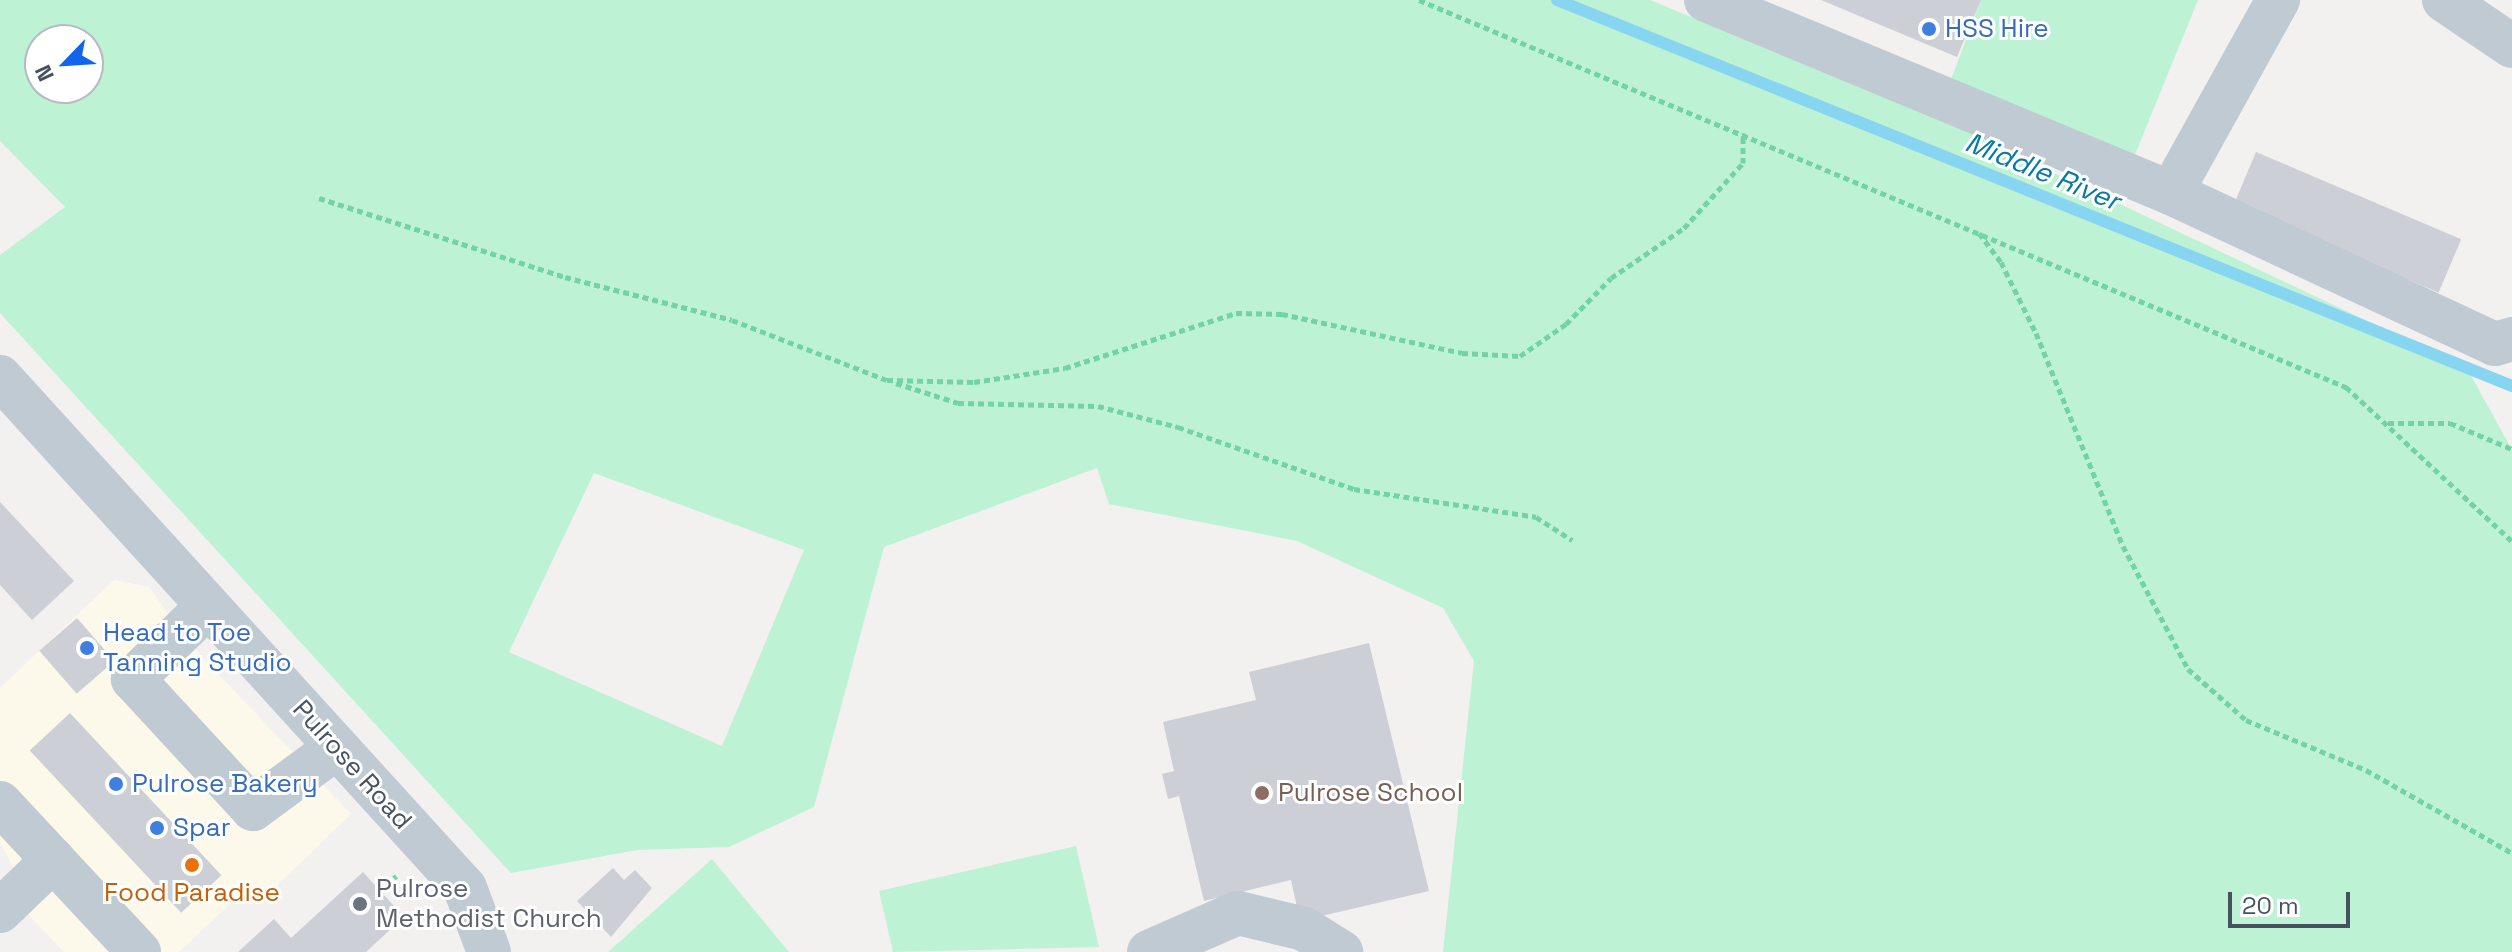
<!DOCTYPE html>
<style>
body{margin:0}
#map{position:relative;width:2512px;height:952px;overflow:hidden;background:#f3f0f0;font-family:"Space Grotesk",sans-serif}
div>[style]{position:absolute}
.commercial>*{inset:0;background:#fdf9ea}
.green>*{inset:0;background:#bdf2d4}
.stream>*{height:12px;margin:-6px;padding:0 6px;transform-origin:6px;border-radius:6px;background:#88d5f1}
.building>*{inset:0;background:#cccfd5;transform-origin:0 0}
.path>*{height:5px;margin-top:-2.5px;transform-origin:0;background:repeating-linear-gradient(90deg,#73d2a8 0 6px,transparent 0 10px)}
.minor>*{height:44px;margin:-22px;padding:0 22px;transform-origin:22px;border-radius:22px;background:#c0cad3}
.dots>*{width:22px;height:22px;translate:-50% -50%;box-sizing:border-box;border:4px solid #fff;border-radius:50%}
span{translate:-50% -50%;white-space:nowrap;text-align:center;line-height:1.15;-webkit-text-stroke:6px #fff;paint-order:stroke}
.shop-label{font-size:26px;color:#366cbe}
.left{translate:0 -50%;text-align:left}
.street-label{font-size:26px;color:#47525f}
.education-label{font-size:26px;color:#785e54}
.worship-label{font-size:26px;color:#5b616d}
.food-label{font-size:26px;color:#c56008}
.water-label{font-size:28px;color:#067aa4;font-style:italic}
.north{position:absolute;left:24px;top:24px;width:80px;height:80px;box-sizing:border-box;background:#fff;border:2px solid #b5babf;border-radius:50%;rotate:245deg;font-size:22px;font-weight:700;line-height:32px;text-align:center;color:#47525f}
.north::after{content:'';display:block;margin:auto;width:28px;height:36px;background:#1064ed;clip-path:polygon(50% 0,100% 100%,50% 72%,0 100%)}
.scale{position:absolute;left:2228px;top:892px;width:122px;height:36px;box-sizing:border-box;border:4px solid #47525f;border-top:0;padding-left:10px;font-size:24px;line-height:28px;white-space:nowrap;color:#47525f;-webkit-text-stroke:6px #fff;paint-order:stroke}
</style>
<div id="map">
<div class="commercial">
<i style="clip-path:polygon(114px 580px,149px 587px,190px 644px,351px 814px,262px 900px,248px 887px,179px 952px,64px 952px,4px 889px,17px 874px,0 843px,0 688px)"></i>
</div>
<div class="green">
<i style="clip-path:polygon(evenodd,0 0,1650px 0,1944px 121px,2467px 368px,2512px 450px,2512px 952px,1443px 952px,1474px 661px,1443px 608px,1297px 541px,1109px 504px,1097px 468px,884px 547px,814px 807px,729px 847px,637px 850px,511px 873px,0 313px,0 255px,65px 207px,0 141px,0 0,40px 40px,88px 40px,88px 88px,40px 88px,40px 40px,0 0,594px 473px,804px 550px,722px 746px,509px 652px,594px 473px)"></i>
<i style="clip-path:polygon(1981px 0,2198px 0,2134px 157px,1950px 82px)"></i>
<i style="clip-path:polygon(1076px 846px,1099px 947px,893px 952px,879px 891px)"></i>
<i style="clip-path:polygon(712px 859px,789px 952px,608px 952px)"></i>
</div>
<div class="stream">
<i style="left:1557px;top:0;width:1030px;rotate:22.01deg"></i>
</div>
<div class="building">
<i style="clip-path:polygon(1821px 0,1981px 0,1957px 57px)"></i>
<i style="left:2256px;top:152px;width:223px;height:58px;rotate:23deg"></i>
<i style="clip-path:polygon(0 502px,74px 581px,32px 620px,0 585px)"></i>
<i style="left:77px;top:618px;width:57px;height:50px;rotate:49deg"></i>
<i style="clip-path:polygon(1369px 643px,1429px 891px,1300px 921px,1291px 880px,1204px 901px,1179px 796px,1168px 799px,1162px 774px,1174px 771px,1163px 722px,1256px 700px,1249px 672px)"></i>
<i style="left:70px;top:713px;width:222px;height:55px;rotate:47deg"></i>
<i style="clip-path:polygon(613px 868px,624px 880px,635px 870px,652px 888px,611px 937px,577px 901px)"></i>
<i style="clip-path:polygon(363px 872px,404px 917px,366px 952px,238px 952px,274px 919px,291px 938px)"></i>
</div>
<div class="path">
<i style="left:1419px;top:0;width:1005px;rotate:22.66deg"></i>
<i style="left:2346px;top:387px;width:226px;rotate:42.9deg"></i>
<i style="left:319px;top:198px;width:258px;rotate:17.8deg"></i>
<i style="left:565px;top:277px;width:172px;rotate:14.4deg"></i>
<i style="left:732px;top:320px;width:166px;rotate:21.2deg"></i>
<i style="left:887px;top:380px;width:87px;rotate:1.3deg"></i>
<i style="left:974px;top:382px;width:92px;rotate:-8.7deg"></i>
<i style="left:1065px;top:368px;width:180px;rotate:-17.8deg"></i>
<i style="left:1236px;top:313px;width:46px;rotate:1.2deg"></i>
<i style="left:1282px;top:314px;width:184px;rotate:12.2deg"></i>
<i style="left:1462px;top:353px;width:58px;rotate:3deg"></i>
<i style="left:1520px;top:356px;width:56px;rotate:-34.8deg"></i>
<i style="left:1566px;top:324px;width:64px;rotate:-45.6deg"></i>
<i style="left:1611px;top:278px;width:88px;rotate:-34.4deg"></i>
<i style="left:1684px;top:228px;width:88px;rotate:-47.8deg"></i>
<i style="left:1743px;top:163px;width:30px;rotate:-90deg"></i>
<i style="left:1979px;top:233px;width:36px;rotate:53deg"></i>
<i style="left:2001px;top:262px;width:79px;rotate:63.8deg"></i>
<i style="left:2036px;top:333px;width:230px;rotate:67.8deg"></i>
<i style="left:2123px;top:546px;width:139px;rotate:62.1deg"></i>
<i style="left:2188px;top:669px;width:77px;rotate:41.3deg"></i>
<i style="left:2246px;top:720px;width:130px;rotate:22.6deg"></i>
<i style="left:2366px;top:770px;width:168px;rotate:29.6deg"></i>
<i style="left:896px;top:383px;width:65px;rotate:17.9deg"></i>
<i style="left:958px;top:403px;width:140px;rotate:1.2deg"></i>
<i style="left:1098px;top:406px;width:83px;rotate:14.7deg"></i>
<i style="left:1178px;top:427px;width:187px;rotate:19.4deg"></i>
<i style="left:1354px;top:489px;width:184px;rotate:8.7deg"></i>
<i style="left:1536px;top:517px;width:43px;rotate:32.6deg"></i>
<i style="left:2388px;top:423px;width:62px"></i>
<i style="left:2450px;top:423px;width:67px;rotate:22.8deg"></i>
<i style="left:379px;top:891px;width:23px;rotate:-41deg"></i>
</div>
<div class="minor">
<i style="left:1706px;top:0;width:503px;rotate:22.54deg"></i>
<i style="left:2171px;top:193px;width:357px;rotate:25deg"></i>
<i style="left:2495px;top:344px;width:18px;rotate:-16deg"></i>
<i style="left:2444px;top:0;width:82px;rotate:34.1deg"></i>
<i style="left:2171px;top:193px;width:221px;rotate:-61deg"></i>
<i style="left:0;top:377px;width:691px;rotate:47.7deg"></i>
<i style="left:465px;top:888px;width:68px;rotate:69.4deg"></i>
<i style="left:208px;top:606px;width:105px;rotate:135.8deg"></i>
<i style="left:133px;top:679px;width:177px;rotate:47.3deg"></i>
<i style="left:253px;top:809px;width:103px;rotate:-36.3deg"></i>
<i style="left:0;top:803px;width:204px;rotate:47deg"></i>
<i style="left:0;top:911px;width:74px;rotate:-43.9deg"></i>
<i style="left:1149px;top:952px;width:97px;rotate:-23.7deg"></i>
<i style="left:1238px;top:913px;width:68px;rotate:13.6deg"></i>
<i style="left:1304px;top:929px;width:44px;rotate:31.9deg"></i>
</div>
<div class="dots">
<i style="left:1929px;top:29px;background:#3f7fe0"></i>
<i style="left:87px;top:648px;background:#3f7fe0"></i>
<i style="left:116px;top:784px;background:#3f7fe0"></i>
<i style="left:1262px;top:793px;background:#8d6e63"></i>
<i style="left:157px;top:828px;background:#3f7fe0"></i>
<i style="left:192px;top:865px;background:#e8710a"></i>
<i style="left:360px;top:904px;background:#6b7280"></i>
</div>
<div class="shop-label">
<span class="left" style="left:1945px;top:29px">HSS Hire</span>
<span class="left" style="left:103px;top:648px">Head to Toe<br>Tanning Studio</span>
<span class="left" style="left:132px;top:784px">Pulrose Bakery</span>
<span class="left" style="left:173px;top:828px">Spar</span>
</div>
<div class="street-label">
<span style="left:352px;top:765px;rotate:48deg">Pulrose Road</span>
</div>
<div class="education-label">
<span class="left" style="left:1278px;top:793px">Pulrose School</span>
</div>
<div class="worship-label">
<span class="left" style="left:376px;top:904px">Pulrose<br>Methodist Church</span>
</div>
<div class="food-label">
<span style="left:192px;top:893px">Food Paradise</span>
</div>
<div class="water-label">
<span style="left:2043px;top:171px;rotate:22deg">Middle River</span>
</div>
<div class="north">N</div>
<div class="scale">20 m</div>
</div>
